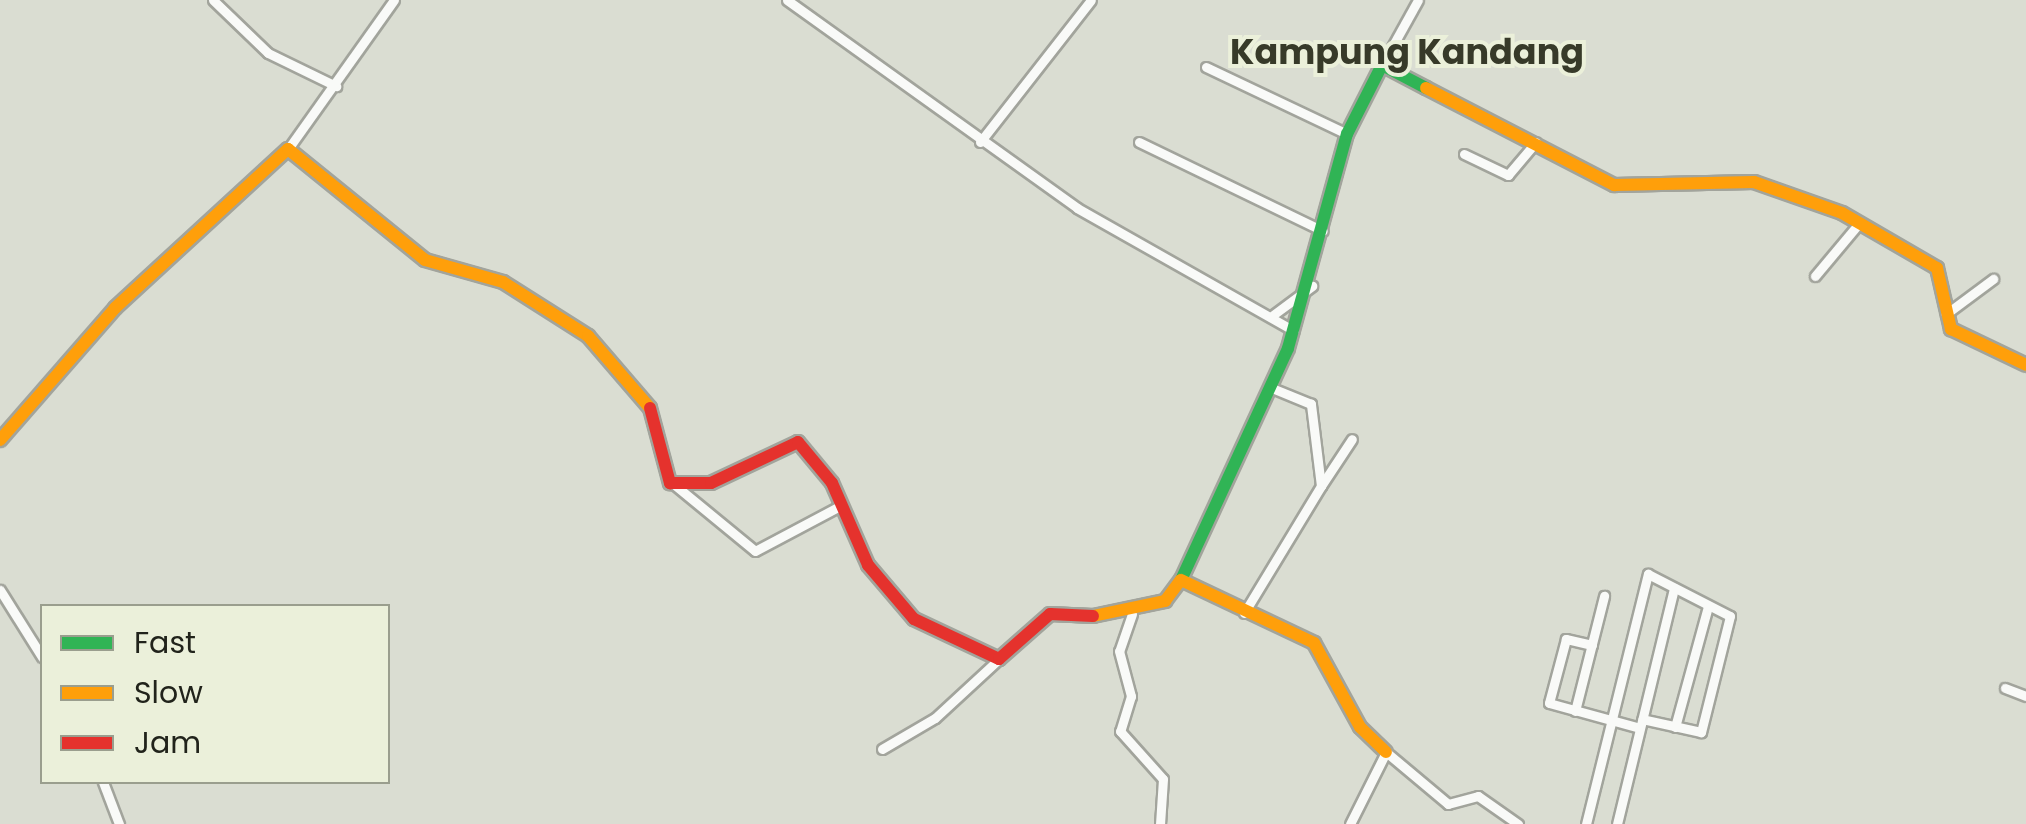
<!DOCTYPE html>
<style>
body{margin:0}
#map{position:relative;width:2026px;height:824px;overflow:hidden;background:#daddd2;font-family:Poppins,sans-serif}
div>[style]{position:absolute}
.roads{filter:drop-shadow(2px 0 #a2a49c) drop-shadow(-2px 0 #a2a49c) drop-shadow(0 2px #a2a49c) drop-shadow(0 -2px #a2a49c)}
.street>*{height:9px;margin:-4.5px;padding:0 4.5px;transform-origin:4.5px;border-radius:4.5px;background:#f9faf8}
.fast>*{height:12px;margin:-6px;padding:0 6px;transform-origin:6px;border-radius:6px;background:#30b455}
.slow>*{height:12px;margin:-6px;padding:0 6px;transform-origin:6px;border-radius:6px;background:#ff9f0a}
.jam>*{height:12px;margin:-6px;padding:0 6px;transform-origin:6px;border-radius:6px;background:#e5322d}
span{translate:-50% -50%;white-space:nowrap;text-align:center;line-height:1.15;-webkit-text-stroke:8px #ebf0da;paint-order:stroke}
.quarter-label{font-size:35px;color:#373a29;font-weight:700}
.legend{position:absolute;left:40px;top:604px;width:350px;height:180px;box-sizing:border-box;background:#ebf0da;border:2px solid #9a9e8e;margin:0;padding:12px 18px;list-style:none;font-size:30px;color:#21231b}
.legend li{display:flex;align-items:center;gap:20px;height:50px}
.legend b{width:50px;border:2px solid #9a9e8e}
</style>
<div id="map">
<div class="roads">
<div class="street">
<i style="left:213px;top:0;width:76px;rotate:43.9deg"></i>
<i style="left:268px;top:53px;width:76px;rotate:25.9deg"></i>
<i style="left:787px;top:0;width:357px;rotate:35.6deg"></i>
<i style="left:1077px;top:208px;width:249px;rotate:29.5deg"></i>
<i style="left:1382px;top:65px;width:74px;rotate:-61deg"></i>
<i style="left:1206px;top:67px;width:156px;rotate:25.4deg"></i>
<i style="left:980px;top:142px;width:180px;rotate:-52deg"></i>
<i style="left:1139px;top:142px;width:204px;rotate:25.8deg"></i>
<i style="left:288px;top:149px;width:183px;rotate:-54.6deg"></i>
<i style="left:1464px;top:154px;width:49px;rotate:25.5deg"></i>
<i style="left:1508px;top:175px;width:43px;rotate:-49.7deg"></i>
<i style="left:1815px;top:276px;width:70px;rotate:-50.2deg"></i>
<i style="left:1946px;top:314px;width:59px;rotate:-36.7deg"></i>
<i style="left:1273px;top:315px;width:49px;rotate:-36.6deg"></i>
<i style="left:676px;top:486px;width:102px;rotate:39.4deg"></i>
<i style="left:755px;top:551px;width:96px;rotate:-27.9deg"></i>
<i style="left:1321px;top:486px;width:56px;rotate:-56.6deg"></i>
<i style="left:0;top:590px;width:79px;rotate:57.9deg"></i>
<i style="left:1244px;top:613px;width:149px;rotate:-58.8deg"></i>
<i style="left:1321px;top:486px;width:83px;rotate:-97deg"></i>
<i style="left:1311px;top:404px;width:42px;rotate:-157.7deg"></i>
<i style="left:1132px;top:614px;width:39px;rotate:109deg"></i>
<i style="left:1119px;top:651px;width:47px;rotate:75.1deg"></i>
<i style="left:1131px;top:696px;width:37px;rotate:107deg"></i>
<i style="left:1120px;top:731px;width:64px;rotate:48.1deg"></i>
<i style="left:1163px;top:779px;width:45px;rotate:93.8deg"></i>
<i style="left:1592px;top:645px;width:27px;rotate:-167deg"></i>
<i style="left:1566px;top:639px;width:66px;rotate:104.9deg"></i>
<i style="left:1549px;top:703px;width:94px;rotate:15.4deg"></i>
<i style="left:2005px;top:688px;width:22px;rotate:21deg"></i>
<i style="left:1575px;top:711px;width:119px;rotate:-75.8deg"></i>
<i style="left:1675px;top:727px;width:125px;rotate:-74.7deg"></i>
<i style="left:882px;top:749px;width:61px;rotate:-30.3deg"></i>
<i style="left:935px;top:718px;width:87px;rotate:-42.7deg"></i>
<i style="left:103px;top:782px;width:45px;rotate:69.1deg"></i>
<i style="left:1350px;top:824px;width:80px;rotate:-63.4deg"></i>
<i style="left:1386px;top:752px;width:81px;rotate:40deg"></i>
<i style="left:1448px;top:804px;width:31px;rotate:-15deg"></i>
<i style="left:1478px;top:796px;width:49px;rotate:35deg"></i>
<i style="left:1586px;top:824px;width:258px;rotate:-76.1deg"></i>
<i style="left:1648px;top:574px;width:92px;rotate:27.1deg"></i>
<i style="left:1730px;top:616px;width:120px;rotate:104deg"></i>
<i style="left:1701px;top:732px;width:60px;rotate:-167.6deg"></i>
<i style="left:1617px;top:824px;width:243px;rotate:-76.4deg"></i>
</div>
<div class="fast">
<i style="left:1181px;top:580px;width:255px;rotate:-65.2deg"></i>
<i style="left:1288px;top:348px;width:222px;rotate:-74.6deg"></i>
<i style="left:1347px;top:134px;width:77px;rotate:-63.1deg"></i>
<i style="left:1382px;top:65px;width:50px;rotate:27.6deg"></i>
</div>
<div class="slow">
<i style="left:1426px;top:88px;width:212px;rotate:27.3deg"></i>
<i style="left:1614px;top:185px;width:140px;rotate:-1.2deg"></i>
<i style="left:1754px;top:182px;width:93px;rotate:19.4deg"></i>
<i style="left:1842px;top:213px;width:110px;rotate:30.1deg"></i>
<i style="left:1937px;top:268px;width:63px;rotate:77.1deg"></i>
<i style="left:1951px;top:329px;width:83px;rotate:25.6deg"></i>
<i style="left:0;top:440px;width:175px;rotate:-48.9deg"></i>
<i style="left:115px;top:308px;width:235px;rotate:-42.6deg"></i>
<i style="left:288px;top:149px;width:176px;rotate:39deg"></i>
<i style="left:425px;top:260px;width:81px;rotate:15.8deg"></i>
<i style="left:503px;top:282px;width:101px;rotate:32.4deg"></i>
<i style="left:588px;top:336px;width:95px;rotate:49.3deg"></i>
<i style="left:1093px;top:616px;width:74px;rotate:-11.8deg"></i>
<i style="left:1165px;top:601px;width:26px;rotate:-53deg"></i>
<i style="left:1181px;top:580px;width:147px;rotate:25.3deg"></i>
<i style="left:1314px;top:643px;width:96px;rotate:61.3deg"></i>
<i style="left:1360px;top:727px;width:36px;rotate:44deg"></i>
</div>
<div class="jam">
<i style="left:650px;top:408px;width:78px;rotate:75.1deg"></i>
<i style="left:670px;top:483px;width:41px"></i>
<i style="left:711px;top:483px;width:96px;rotate:-25.2deg"></i>
<i style="left:798px;top:442px;width:53px;rotate:50.3deg"></i>
<i style="left:832px;top:483px;width:90px;rotate:66.3deg"></i>
<i style="left:868px;top:565px;width:71px;rotate:49.6deg"></i>
<i style="left:914px;top:619px;width:94px;rotate:25.2deg"></i>
<i style="left:999px;top:659px;width:68px;rotate:-41.4deg"></i>
<i style="left:1050px;top:614px;width:43px;rotate:2.7deg"></i>
</div>
</div>
<div class="quarter-label">
<span style="left:1407px;top:52px">Kampung Kandang</span>
</div>
<ul class="legend">
<li><b style="height:12px;background:#30b455"></b>Fast</li>
<li><b style="height:12px;background:#ff9f0a"></b>Slow</li>
<li><b style="height:12px;background:#e5322d"></b>Jam</li>
</ul>
</div>
